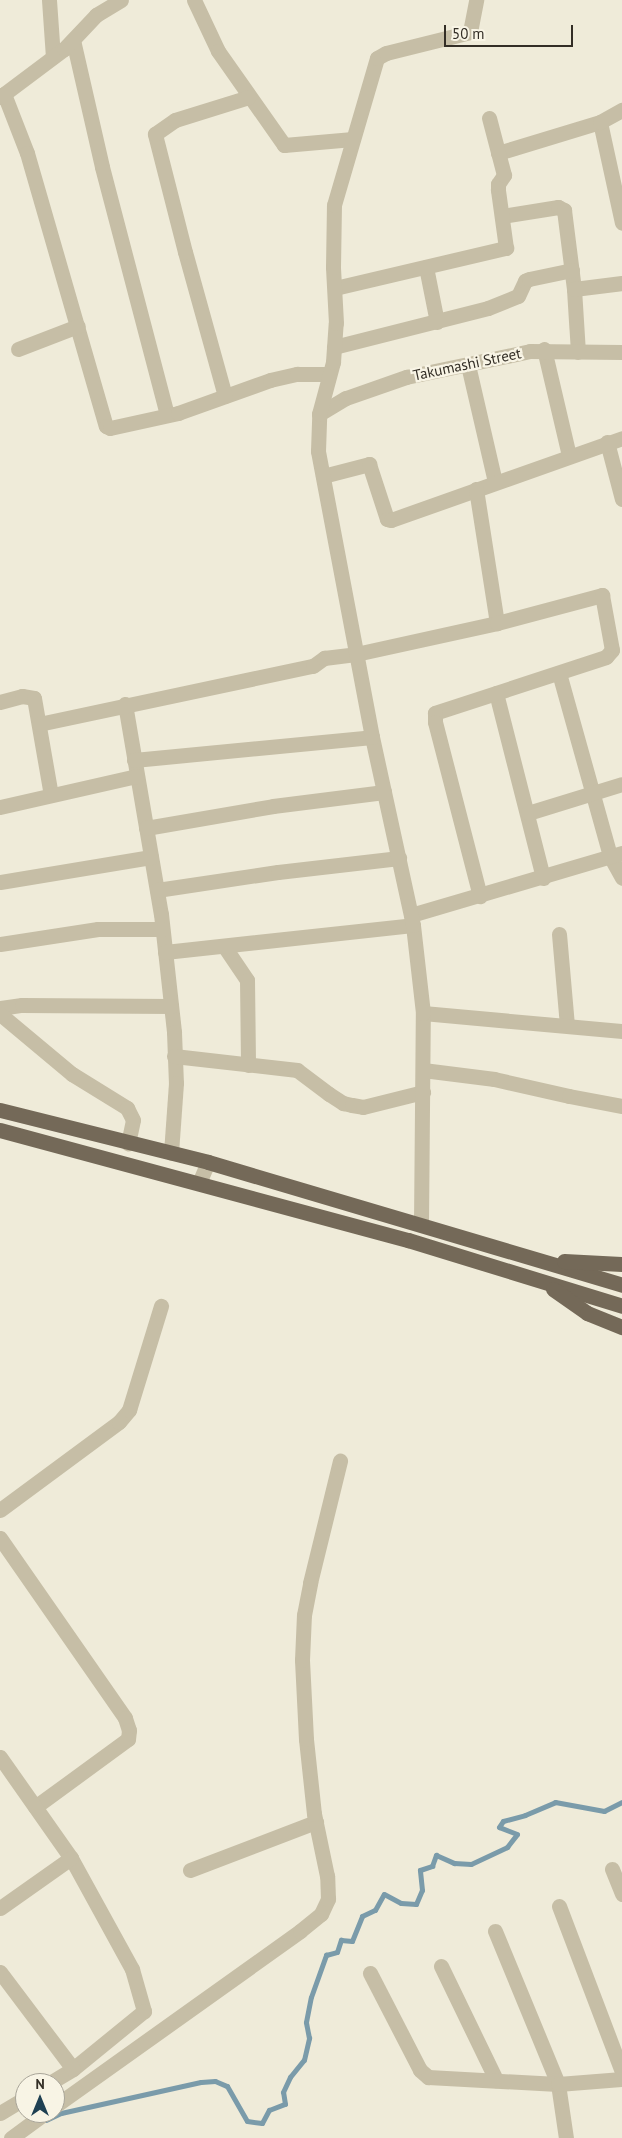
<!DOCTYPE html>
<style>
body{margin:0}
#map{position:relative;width:622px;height:2138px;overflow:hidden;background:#efebd9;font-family:"PT Sans",sans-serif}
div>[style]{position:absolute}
.stream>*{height:5px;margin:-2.5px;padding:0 2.5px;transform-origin:2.5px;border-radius:2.5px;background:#7a9baa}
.street>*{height:15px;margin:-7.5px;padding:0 7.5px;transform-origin:7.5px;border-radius:7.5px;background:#c6bea6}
.primary>*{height:15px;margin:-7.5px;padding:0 7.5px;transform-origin:7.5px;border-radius:7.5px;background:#746958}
span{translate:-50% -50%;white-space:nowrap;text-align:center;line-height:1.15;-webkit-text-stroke:4.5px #f8f4e5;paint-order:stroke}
.street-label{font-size:15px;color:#332e26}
.north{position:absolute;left:15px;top:2073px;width:50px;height:50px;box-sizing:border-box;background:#f8f4e5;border:1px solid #a9a599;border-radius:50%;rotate:0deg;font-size:14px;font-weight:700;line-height:20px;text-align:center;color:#332e26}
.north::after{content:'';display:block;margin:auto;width:18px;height:22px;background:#1f4052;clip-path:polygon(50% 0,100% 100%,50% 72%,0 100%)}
.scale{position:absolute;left:444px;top:25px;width:129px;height:22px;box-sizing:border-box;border:2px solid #332e26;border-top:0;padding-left:6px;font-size:15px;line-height:18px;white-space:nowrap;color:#332e26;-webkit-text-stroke:4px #f8f4e5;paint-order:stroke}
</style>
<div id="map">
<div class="stream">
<i style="left:46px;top:2120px;width:17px;rotate:-25deg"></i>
<i style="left:61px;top:2113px;width:143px;rotate:-12.5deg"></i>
<i style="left:201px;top:2082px;width:14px;rotate:-4deg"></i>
<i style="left:215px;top:2081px;width:13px;rotate:23deg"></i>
<i style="left:227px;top:2086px;width:40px;rotate:60.3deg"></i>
<i style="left:247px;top:2121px;width:15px;rotate:8deg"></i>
<i style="left:262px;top:2123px;width:15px;rotate:-62deg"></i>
<i style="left:269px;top:2110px;width:17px;rotate:-21deg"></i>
<i style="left:285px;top:2104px;width:12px;rotate:-99deg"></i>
<i style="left:283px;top:2092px;width:17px;rotate:-65deg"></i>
<i style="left:290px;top:2077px;width:22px;rotate:-51deg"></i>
<i style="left:304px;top:2060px;width:23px;rotate:-77deg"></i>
<i style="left:309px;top:2038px;width:16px;rotate:-101deg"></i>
<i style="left:306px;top:2022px;width:25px;rotate:-79deg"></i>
<i style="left:311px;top:1997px;width:45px;rotate:-70.3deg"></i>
<i style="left:326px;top:1955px;width:11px;rotate:-15deg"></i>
<i style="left:337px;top:1952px;width:13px;rotate:-72deg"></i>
<i style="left:341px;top:1940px;width:11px;rotate:5deg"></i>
<i style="left:352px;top:1941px;width:27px;rotate:-68deg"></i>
<i style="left:362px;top:1916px;width:14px;rotate:-25deg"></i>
<i style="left:375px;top:1910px;width:18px;rotate:-61deg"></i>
<i style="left:384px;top:1894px;width:19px;rotate:28deg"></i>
<i style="left:401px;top:1903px;width:15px;rotate:4deg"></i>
<i style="left:416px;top:1904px;width:15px;rotate:-67deg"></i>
<i style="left:422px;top:1890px;width:20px;rotate:-96deg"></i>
<i style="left:420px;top:1870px;width:13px;rotate:-18deg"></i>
<i style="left:432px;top:1866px;width:12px;rotate:-70deg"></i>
<i style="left:436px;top:1855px;width:20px;rotate:24deg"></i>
<i style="left:454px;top:1863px;width:17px;rotate:3deg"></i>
<i style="left:471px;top:1864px;width:40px;rotate:-25deg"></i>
<i style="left:507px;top:1847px;width:16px;rotate:-52deg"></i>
<i style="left:517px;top:1834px;width:19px;rotate:-159deg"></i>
<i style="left:499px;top:1827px;width:7px;rotate:-56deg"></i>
<i style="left:503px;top:1821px;width:23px;rotate:-15deg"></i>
<i style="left:525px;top:1815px;width:33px;rotate:-23deg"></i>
<i style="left:555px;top:1802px;width:50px;rotate:10.4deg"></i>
<i style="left:604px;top:1811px;width:20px;rotate:-27deg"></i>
</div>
<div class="street">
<i style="left:49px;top:0;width:57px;rotate:86deg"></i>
<i style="left:194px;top:0;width:56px;rotate:64.8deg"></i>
<i style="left:218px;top:51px;width:115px;rotate:54.9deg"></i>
<i style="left:284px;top:145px;width:69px;rotate:-5deg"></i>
<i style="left:73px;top:40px;width:130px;rotate:77.1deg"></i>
<i style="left:102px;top:167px;width:256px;rotate:75.3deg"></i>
<i style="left:4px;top:94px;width:63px;rotate:68.7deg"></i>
<i style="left:27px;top:153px;width:284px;rotate:73.9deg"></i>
<i style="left:106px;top:426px;width:4px;rotate:27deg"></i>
<i style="left:110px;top:428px;width:70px;rotate:-12.4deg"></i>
<i style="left:178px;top:413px;width:98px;rotate:-19.7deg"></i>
<i style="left:270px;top:380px;width:28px;rotate:-13deg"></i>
<i style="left:297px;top:374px;width:32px"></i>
<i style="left:0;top:97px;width:80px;rotate:-36.9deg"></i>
<i style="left:64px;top:49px;width:47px;rotate:-46.7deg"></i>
<i style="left:96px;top:15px;width:29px;rotate:-31deg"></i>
<i style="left:600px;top:122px;width:103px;rotate:77.7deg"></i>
<i style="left:498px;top:153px;width:107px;rotate:-16.9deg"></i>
<i style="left:600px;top:122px;width:25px;rotate:-29deg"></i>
<i style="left:502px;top:216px;width:57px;rotate:-9.1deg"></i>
<i style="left:558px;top:207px;width:7px;rotate:27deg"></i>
<i style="left:564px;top:210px;width:80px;rotate:82.8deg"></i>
<i style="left:574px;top:289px;width:63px;rotate:86.4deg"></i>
<i style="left:426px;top:267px;width:56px;rotate:78.7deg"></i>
<i style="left:335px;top:288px;width:176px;rotate:-13.2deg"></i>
<i style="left:506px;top:248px;width:59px;rotate:-97.9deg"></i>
<i style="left:498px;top:190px;width:6px;rotate:-90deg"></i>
<i style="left:498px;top:184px;width:11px;rotate:-56deg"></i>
<i style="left:504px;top:175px;width:59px;rotate:-104.7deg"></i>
<i style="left:574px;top:289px;width:48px;rotate:-7.1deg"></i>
<i style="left:334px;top:347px;width:159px;rotate:-14.2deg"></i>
<i style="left:488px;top:308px;width:32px;rotate:-22deg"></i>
<i style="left:518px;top:296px;width:17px;rotate:-65deg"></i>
<i style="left:525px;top:281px;width:4px;rotate:-27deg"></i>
<i style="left:529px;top:279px;width:44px;rotate:-11.8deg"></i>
<i style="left:18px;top:349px;width:64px;rotate:-21deg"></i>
<i style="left:544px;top:349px;width:110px;rotate:76.8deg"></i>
<i style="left:468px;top:365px;width:120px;rotate:77deg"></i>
<i style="left:225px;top:396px;width:149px;rotate:-105.5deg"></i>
<i style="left:185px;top:252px;width:122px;rotate:-104.3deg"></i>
<i style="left:155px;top:134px;width:24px;rotate:-35deg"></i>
<i style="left:175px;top:120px;width:77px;rotate:-17.3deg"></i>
<i style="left:319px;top:414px;width:31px;rotate:-31deg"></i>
<i style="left:346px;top:398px;width:64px;rotate:-19.3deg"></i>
<i style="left:406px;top:377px;width:127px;rotate:-11.8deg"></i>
<i style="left:530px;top:351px;width:92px;rotate:0.6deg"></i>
<i style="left:607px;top:442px;width:59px;rotate:75.3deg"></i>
<i style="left:323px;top:476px;width:48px;rotate:-14.6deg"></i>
<i style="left:369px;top:464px;width:58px;rotate:71.9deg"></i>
<i style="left:387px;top:519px;width:4px;rotate:14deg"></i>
<i style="left:391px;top:520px;width:245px;rotate:-19.5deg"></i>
<i style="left:476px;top:489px;width:136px;rotate:81.1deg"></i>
<i style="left:559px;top:673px;width:190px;rotate:74.4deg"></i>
<i style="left:610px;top:856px;width:25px;rotate:61deg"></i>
<i style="left:496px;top:693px;width:191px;rotate:75.7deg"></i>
<i style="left:0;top:702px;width:23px;rotate:-15deg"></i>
<i style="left:22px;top:696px;width:12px;rotate:9deg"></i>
<i style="left:34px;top:698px;width:98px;rotate:80.1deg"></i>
<i style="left:125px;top:704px;width:213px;rotate:80.3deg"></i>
<i style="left:161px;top:914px;width:119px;rotate:83.7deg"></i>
<i style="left:174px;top:1032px;width:51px;rotate:87.8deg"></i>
<i style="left:176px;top:1083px;width:70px;rotate:94.1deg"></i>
<i style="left:39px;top:724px;width:280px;rotate:-12deg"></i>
<i style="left:313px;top:666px;width:14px;rotate:-36deg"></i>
<i style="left:324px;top:658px;width:32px;rotate:-7deg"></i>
<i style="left:356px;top:654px;width:144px;rotate:-12.4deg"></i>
<i style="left:497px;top:623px;width:109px;rotate:-14.9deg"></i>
<i style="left:602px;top:595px;width:56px;rotate:79.7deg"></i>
<i style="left:612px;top:650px;width:9px;rotate:131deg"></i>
<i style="left:606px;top:657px;width:180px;rotate:161.9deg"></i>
<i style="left:435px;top:713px;width:9px;rotate:90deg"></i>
<i style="left:435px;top:722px;width:180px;rotate:75.5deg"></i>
<i style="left:134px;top:760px;width:239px;rotate:-5.5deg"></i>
<i style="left:0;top:807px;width:140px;rotate:-12.8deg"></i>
<i style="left:528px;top:813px;width:98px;rotate:-17.1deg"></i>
<i style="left:146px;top:828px;width:129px;rotate:-9.8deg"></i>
<i style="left:273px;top:806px;width:112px;rotate:-7.2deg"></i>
<i style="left:0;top:882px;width:153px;rotate:-9.4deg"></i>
<i style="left:157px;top:890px;width:122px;rotate:-8.5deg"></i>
<i style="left:278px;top:872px;width:122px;rotate:-6.6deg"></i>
<i style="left:411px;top:915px;width:220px;rotate:-16.4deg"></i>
<i style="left:559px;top:934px;width:91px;rotate:85deg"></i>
<i style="left:0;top:944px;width:99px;rotate:-8.7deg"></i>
<i style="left:98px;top:929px;width:64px"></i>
<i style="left:224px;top:946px;width:41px;rotate:55.9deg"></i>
<i style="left:247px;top:980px;width:85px;rotate:89.3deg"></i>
<i style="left:165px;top:952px;width:249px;rotate:-6.2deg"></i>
<i style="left:0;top:1008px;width:22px;rotate:-8deg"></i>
<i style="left:22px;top:1005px;width:149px;rotate:0.4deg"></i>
<i style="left:423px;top:1013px;width:200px;rotate:5.2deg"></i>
<i style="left:0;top:1014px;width:94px;rotate:39.8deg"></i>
<i style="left:72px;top:1074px;width:65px;rotate:31.7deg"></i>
<i style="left:127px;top:1108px;width:13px;rotate:63deg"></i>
<i style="left:133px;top:1120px;width:24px;rotate:102deg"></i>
<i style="left:174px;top:1056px;width:124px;rotate:6.5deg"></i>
<i style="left:297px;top:1070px;width:40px;rotate:37deg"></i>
<i style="left:329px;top:1094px;width:17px;rotate:33deg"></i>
<i style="left:343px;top:1103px;width:9px;rotate:13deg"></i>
<i style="left:352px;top:1105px;width:11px;rotate:10deg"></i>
<i style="left:363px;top:1107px;width:62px;rotate:-14deg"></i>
<i style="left:423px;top:1070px;width:72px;rotate:7.2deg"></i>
<i style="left:494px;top:1079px;width:77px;rotate:12.8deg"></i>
<i style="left:569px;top:1096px;width:54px;rotate:10.7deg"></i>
<i style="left:199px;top:1183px;width:23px;rotate:-67deg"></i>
<i style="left:421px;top:1224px;width:211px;rotate:-89.5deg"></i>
<i style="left:423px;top:1013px;width:89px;rotate:-96.5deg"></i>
<i style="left:413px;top:925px;width:192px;rotate:-102.3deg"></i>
<i style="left:372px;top:737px;width:291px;rotate:-100.7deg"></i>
<i style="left:318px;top:451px;width:37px;rotate:-88deg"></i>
<i style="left:319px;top:414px;width:54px;rotate:-74.9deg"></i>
<i style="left:333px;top:362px;width:39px;rotate:-86deg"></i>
<i style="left:336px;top:323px;width:56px;rotate:-93.1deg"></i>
<i style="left:333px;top:267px;width:62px;rotate:-89.1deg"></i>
<i style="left:334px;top:205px;width:153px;rotate:-73.7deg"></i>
<i style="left:377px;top:58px;width:10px;rotate:-29deg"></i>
<i style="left:386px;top:53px;width:87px;rotate:-14deg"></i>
<i style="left:470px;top:32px;width:33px;rotate:-79deg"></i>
<i style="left:0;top:1510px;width:148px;rotate:-36.5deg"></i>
<i style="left:119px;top:1422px;width:16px;rotate:-50deg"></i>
<i style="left:129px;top:1410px;width:109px;rotate:-72.9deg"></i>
<i style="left:0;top:1538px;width:219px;rotate:55.2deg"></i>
<i style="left:125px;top:1718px;width:13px;rotate:72deg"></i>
<i style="left:129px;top:1730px;width:9px;rotate:96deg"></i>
<i style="left:128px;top:1739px;width:115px;rotate:143.8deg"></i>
<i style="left:0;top:1757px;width:123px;rotate:54.9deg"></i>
<i style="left:71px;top:1858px;width:127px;rotate:61.2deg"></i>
<i style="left:132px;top:1969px;width:44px;rotate:74.1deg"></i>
<i style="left:144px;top:2011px;width:92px;rotate:140.8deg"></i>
<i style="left:73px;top:2069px;width:27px;rotate:149deg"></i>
<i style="left:612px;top:1869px;width:27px;rotate:68deg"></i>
<i style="left:190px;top:1870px;width:135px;rotate:-20.9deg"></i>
<i style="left:559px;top:1906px;width:178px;rotate:69.2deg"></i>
<i style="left:0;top:1908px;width:87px;rotate:-35.2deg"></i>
<i style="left:495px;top:1931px;width:165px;rotate:67.6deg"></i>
<i style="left:558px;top:2084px;width:55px;rotate:81.6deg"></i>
<i style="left:441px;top:1966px;width:127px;rotate:64.2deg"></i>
<i style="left:0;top:1972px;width:121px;rotate:53deg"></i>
<i style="left:370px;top:1973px;width:109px;rotate:62.7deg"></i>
<i style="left:420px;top:2070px;width:11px;rotate:41deg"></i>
<i style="left:428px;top:2077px;width:130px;rotate:3.1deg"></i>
<i style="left:558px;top:2084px;width:64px;rotate:-4.5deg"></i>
<i style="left:55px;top:2106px;width:301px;rotate:-35.5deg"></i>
<i style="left:300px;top:1931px;width:27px;rotate:-39deg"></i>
<i style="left:321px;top:1914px;width:17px;rotate:-65deg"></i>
<i style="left:328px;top:1899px;width:23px;rotate:-92deg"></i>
<i style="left:327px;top:1876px;width:63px;rotate:-101.8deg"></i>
<i style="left:314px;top:1814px;width:75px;rotate:-96.1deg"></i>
<i style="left:306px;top:1739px;width:79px;rotate:-92.9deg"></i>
<i style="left:302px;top:1660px;width:45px;rotate:-87.5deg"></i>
<i style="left:304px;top:1615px;width:33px;rotate:-79deg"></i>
<i style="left:310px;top:1583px;width:126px;rotate:-76.2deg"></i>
<i style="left:0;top:2113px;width:29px;rotate:-31deg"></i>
<i style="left:11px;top:2138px;width:42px;rotate:-36.3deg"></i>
</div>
<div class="primary">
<i style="left:0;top:1110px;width:214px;rotate:14deg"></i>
<i style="left:208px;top:1162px;width:432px;rotate:16.5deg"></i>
<i style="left:0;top:1130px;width:423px;rotate:15.1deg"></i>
<i style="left:408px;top:1240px;width:224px;rotate:17.1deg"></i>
<i style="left:564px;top:1261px;width:58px;rotate:3deg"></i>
<i style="left:553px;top:1289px;width:42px;rotate:35.2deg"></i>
<i style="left:587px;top:1313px;width:38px;rotate:22deg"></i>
</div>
<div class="street-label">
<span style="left:467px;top:364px;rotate:-12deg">Takumashi Street</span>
</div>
<div class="north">N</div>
<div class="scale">50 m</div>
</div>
